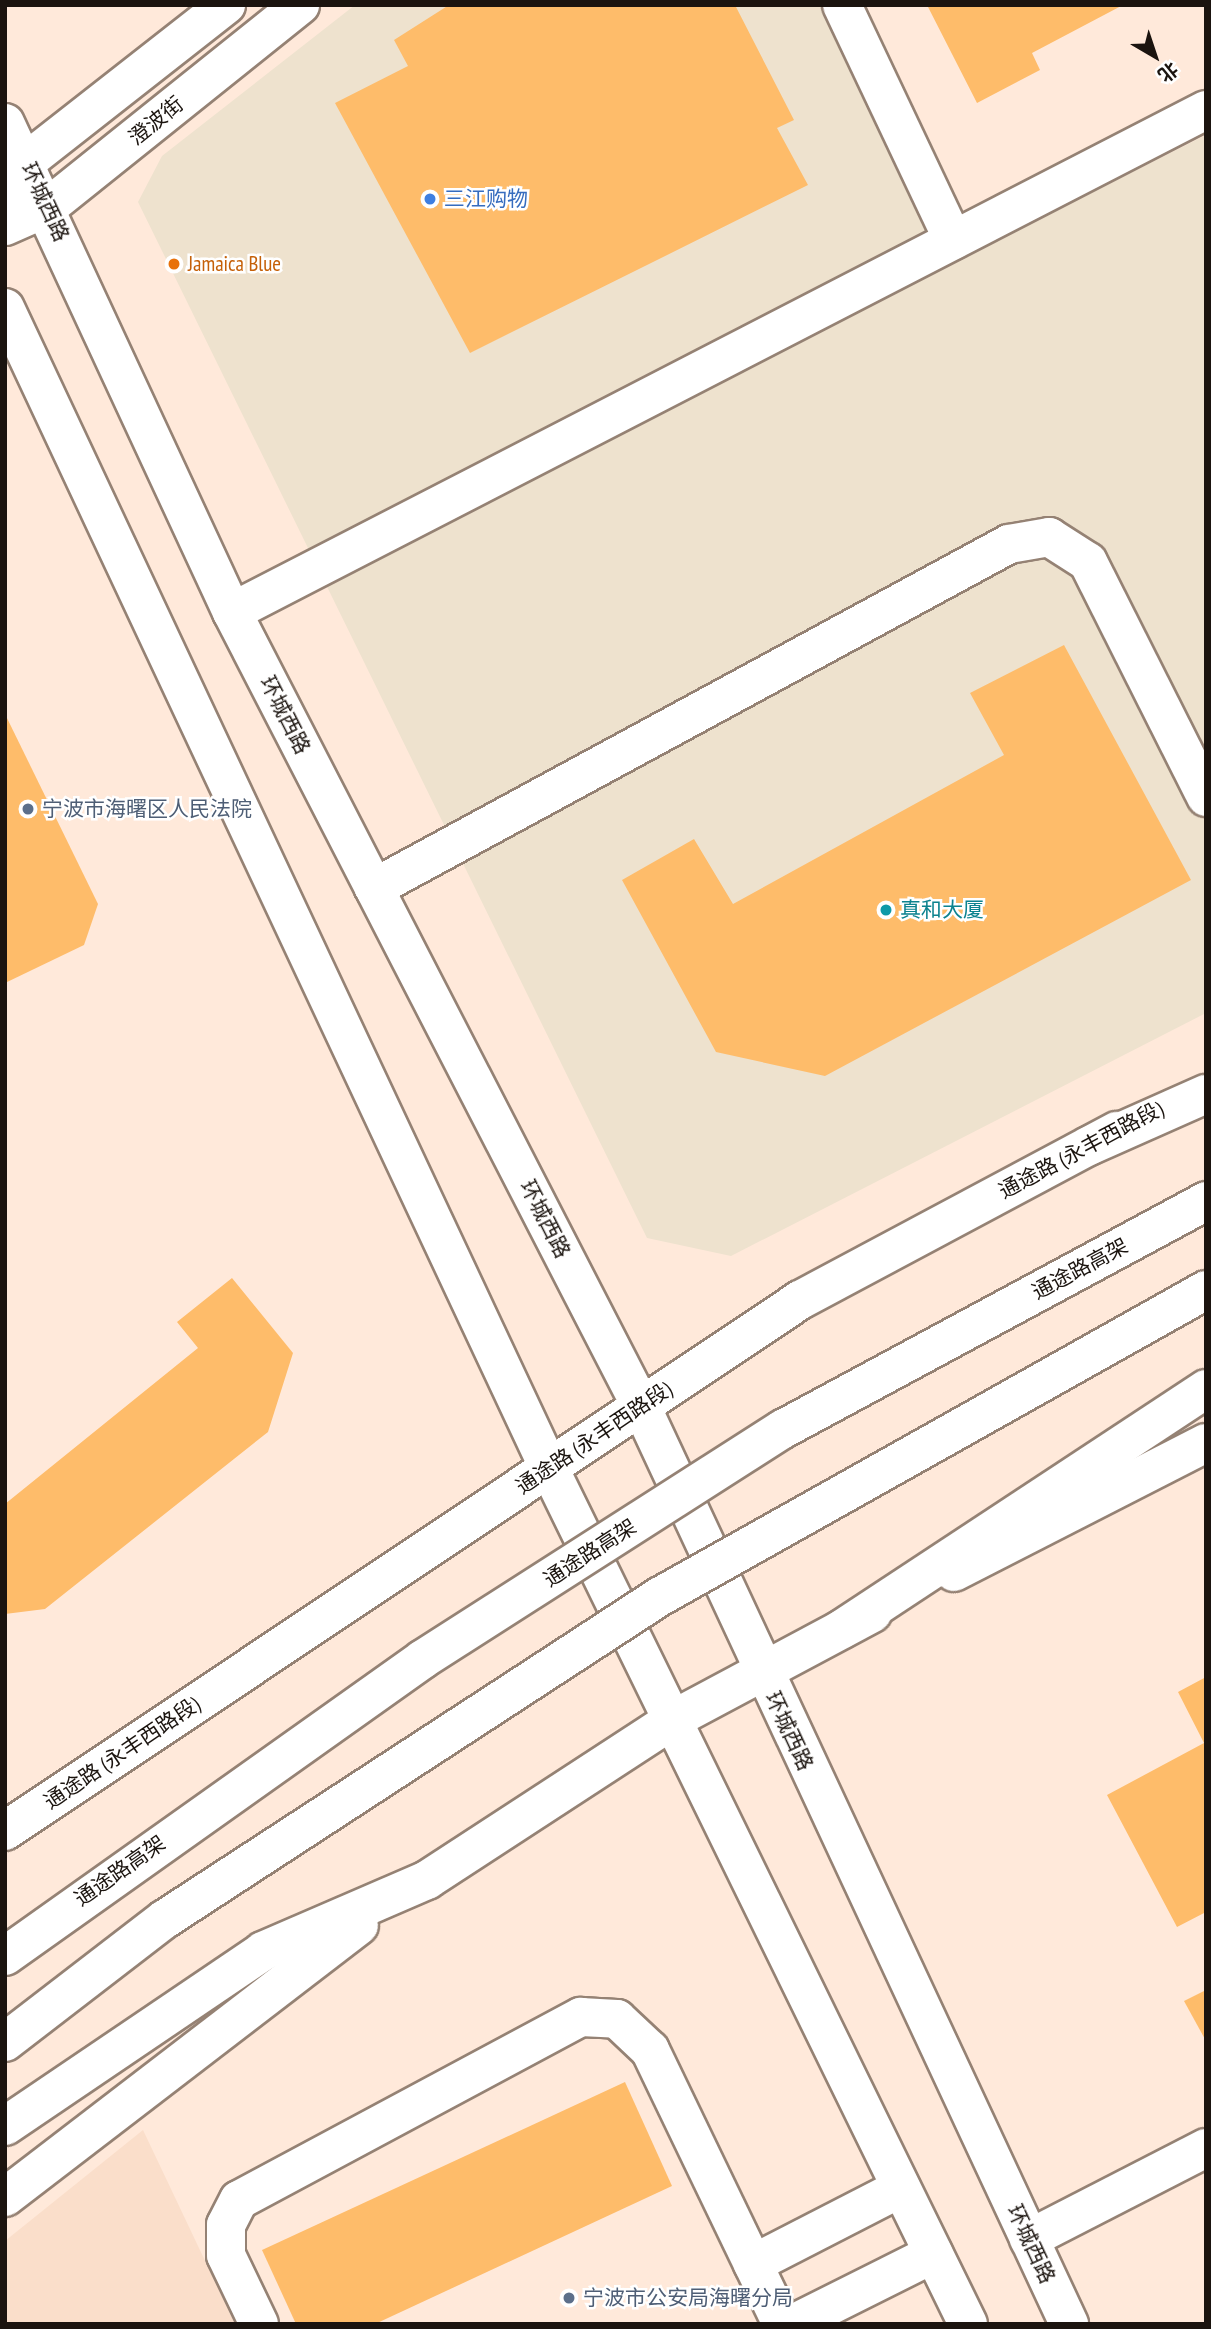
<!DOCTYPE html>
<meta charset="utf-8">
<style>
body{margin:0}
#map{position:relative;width:1211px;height:2329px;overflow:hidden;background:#ffe9da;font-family:"PT Sans Narrow","Noto Sans SC",sans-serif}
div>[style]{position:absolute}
.commercial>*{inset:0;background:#eee2ce}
.built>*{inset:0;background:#fadeca}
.building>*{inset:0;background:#febc6a}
.roads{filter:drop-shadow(2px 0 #958274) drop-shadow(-2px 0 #958274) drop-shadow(0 2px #958274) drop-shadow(0 -2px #958274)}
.minor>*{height:38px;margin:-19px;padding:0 19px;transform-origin:19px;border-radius:19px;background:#fff}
.major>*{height:38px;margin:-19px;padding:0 19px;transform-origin:19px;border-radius:19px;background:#fff}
.highway>*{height:38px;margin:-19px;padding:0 19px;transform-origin:19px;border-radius:19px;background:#fff}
.bridges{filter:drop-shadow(2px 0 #958274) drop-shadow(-2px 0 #958274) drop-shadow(0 2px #958274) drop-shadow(0 -2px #958274)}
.highway-bridge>*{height:38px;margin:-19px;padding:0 19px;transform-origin:19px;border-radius:19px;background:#fff}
.dots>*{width:19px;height:19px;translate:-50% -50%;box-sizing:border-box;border:4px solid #fff;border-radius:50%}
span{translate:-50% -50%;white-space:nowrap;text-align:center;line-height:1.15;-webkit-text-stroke:5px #fff;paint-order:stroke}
.street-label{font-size:21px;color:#1b140f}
.shop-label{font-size:21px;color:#366cbe}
.left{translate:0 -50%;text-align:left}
.food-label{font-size:21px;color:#c56008}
.service-label{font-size:21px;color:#4e5e75}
.culture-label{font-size:21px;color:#0d838f}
.frame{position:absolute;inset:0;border:7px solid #1b140f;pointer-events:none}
.north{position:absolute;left:1120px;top:21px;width:70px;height:70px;-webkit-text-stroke:5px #fff;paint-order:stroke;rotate:141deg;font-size:19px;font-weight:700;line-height:28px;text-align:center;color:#1b140f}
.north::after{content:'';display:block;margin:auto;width:24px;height:32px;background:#1b140f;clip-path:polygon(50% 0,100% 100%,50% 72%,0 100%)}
</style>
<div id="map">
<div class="commercial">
<i style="clip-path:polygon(355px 5px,821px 5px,944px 267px,1206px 135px,1206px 1013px,731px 1256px,647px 1238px,138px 202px,162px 156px)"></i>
</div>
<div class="built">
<i style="clip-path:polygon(143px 2130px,235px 2324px,5px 2324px,5px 2241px)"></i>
</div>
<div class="building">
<i style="clip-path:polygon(449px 5px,735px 5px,794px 120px,777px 128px,808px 185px,470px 353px,335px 103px,408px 66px,394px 40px)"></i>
<i style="clip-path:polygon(927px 5px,1123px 5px,1032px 53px,1040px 70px,977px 103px)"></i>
<i style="clip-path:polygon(1064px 645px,1191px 880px,825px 1076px,716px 1052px,622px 880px,694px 839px,733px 904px,1004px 755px,970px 693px)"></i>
<i style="clip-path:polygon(5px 714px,98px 904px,84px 945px,5px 983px)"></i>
<i style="clip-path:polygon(232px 1278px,293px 1353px,268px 1432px,45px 1609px,5px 1614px,5px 1504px,198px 1348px,177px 1322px)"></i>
<i style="clip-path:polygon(1206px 1677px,1206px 1912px,1177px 1927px,1107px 1795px,1204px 1743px,1178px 1692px)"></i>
<i style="clip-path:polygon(1206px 1990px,1206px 2041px,1184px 2001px)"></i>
<i style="clip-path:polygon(625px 2082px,672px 2186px,375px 2324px,296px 2324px,262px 2250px)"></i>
</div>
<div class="roads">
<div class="minor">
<i style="left:842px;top:5px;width:260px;rotate:64.7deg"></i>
<i style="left:5px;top:193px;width:39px;rotate:-55deg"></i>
<i style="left:27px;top:161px;width:253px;rotate:-38.1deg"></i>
<i style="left:5px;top:226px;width:47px;rotate:-23.8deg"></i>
<i style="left:48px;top:207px;width:323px;rotate:-38.7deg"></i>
<i style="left:232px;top:612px;width:1096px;rotate:-27.27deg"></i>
<i style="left:374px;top:888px;width:722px;rotate:-28.45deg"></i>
<i style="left:1009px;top:544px;width:41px;rotate:-9.9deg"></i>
<i style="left:1049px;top:537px;width:46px;rotate:32.7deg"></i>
<i style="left:1088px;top:562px;width:263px;rotate:63.3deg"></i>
<i style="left:1029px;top:2239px;width:199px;rotate:-27.2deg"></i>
<i style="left:753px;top:2264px;width:166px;rotate:-27.2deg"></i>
<i style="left:259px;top:2324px;width:76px;rotate:-115.6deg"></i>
<i style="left:226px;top:2255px;width:30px;rotate:-90deg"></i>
<i style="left:226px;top:2225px;width:28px;rotate:-63deg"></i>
<i style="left:239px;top:2200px;width:388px;rotate:-28.2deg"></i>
<i style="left:581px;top:2017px;width:36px;rotate:3deg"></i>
<i style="left:617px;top:2019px;width:45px;rotate:43.2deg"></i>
<i style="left:650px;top:2050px;width:304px;rotate:64.3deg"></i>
<i style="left:793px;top:2324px;width:157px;rotate:-26.6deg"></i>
</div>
<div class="major">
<i style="left:5px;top:123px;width:539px;rotate:65.1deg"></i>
<i style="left:232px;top:612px;width:893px;rotate:62.75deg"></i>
<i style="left:641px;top:1406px;width:1013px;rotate:65deg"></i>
<i style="left:5px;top:308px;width:1281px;rotate:64.88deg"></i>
<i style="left:549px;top:1468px;width:953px;rotate:63.92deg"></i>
<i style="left:954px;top:1572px;width:283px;rotate:-27.1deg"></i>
<i style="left:5px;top:1831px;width:956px;rotate:-33.74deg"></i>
<i style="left:800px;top:1300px;width:359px;rotate:-28.1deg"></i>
<i style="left:5px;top:2126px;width:312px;rotate:-34.1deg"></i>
<i style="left:263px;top:1951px;width:179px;rotate:-23.4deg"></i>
<i style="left:427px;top:1880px;width:293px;rotate:-33.1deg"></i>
<i style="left:672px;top:1720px;width:227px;rotate:-28.1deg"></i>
<i style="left:5px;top:2197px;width:446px;rotate:-37.5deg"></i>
</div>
<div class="highway">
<i style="left:1089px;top:1146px;width:128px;rotate:-24deg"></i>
<i style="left:842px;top:1629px;width:436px;rotate:-33.4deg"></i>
</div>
</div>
<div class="bridges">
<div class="highway-bridge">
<i style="left:5px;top:1956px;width:513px;rotate:-35.39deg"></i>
<i style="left:423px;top:1659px;width:427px;rotate:-32.6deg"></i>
<i style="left:783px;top:1429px;width:481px;rotate:-28.3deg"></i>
<i style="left:5px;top:2042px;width:202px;rotate:-37.6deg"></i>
<i style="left:165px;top:1919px;width:590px;rotate:-33.1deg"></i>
<i style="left:659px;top:1597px;width:627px;rotate:-29.3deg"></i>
</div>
</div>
<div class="dots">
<i style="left:430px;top:199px;background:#3f7fe0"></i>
<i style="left:174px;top:264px;background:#e8710a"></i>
<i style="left:28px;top:809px;background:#5c6f8a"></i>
<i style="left:886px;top:910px;background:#0f9aa8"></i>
<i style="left:569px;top:2298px;background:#5c6f8a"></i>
</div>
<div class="street-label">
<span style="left:156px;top:121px;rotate:-39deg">澄波街</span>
<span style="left:45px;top:202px;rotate:65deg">环城西路</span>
<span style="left:285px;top:715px;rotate:63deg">环城西路</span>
<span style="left:1081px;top:1150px;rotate:-28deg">通途路 (永丰西路段)</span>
<span style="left:545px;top:1219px;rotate:63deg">环城西路</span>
<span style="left:1080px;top:1269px;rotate:-28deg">通途路高架</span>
<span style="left:594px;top:1438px;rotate:-34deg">通途路 (永丰西路段)</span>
<span style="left:590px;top:1553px;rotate:-33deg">通途路高架</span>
<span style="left:789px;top:1731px;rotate:65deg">环城西路</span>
<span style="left:122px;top:1753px;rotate:-34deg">通途路 (永丰西路段)</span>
<span style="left:120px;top:1871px;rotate:-35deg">通途路高架</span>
<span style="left:1031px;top:2244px;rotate:65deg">环城西路</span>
</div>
<div class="shop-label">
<span class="left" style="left:444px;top:199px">三江购物</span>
</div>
<div class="food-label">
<span class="left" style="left:188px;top:264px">Jamaica Blue</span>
</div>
<div class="service-label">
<span class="left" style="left:42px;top:809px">宁波市海曙区人民法院</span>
<span class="left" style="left:583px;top:2298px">宁波市公安局海曙分局</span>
</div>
<div class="culture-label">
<span class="left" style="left:900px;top:910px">真和大厦</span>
</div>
<div class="frame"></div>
<div class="north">北</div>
</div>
